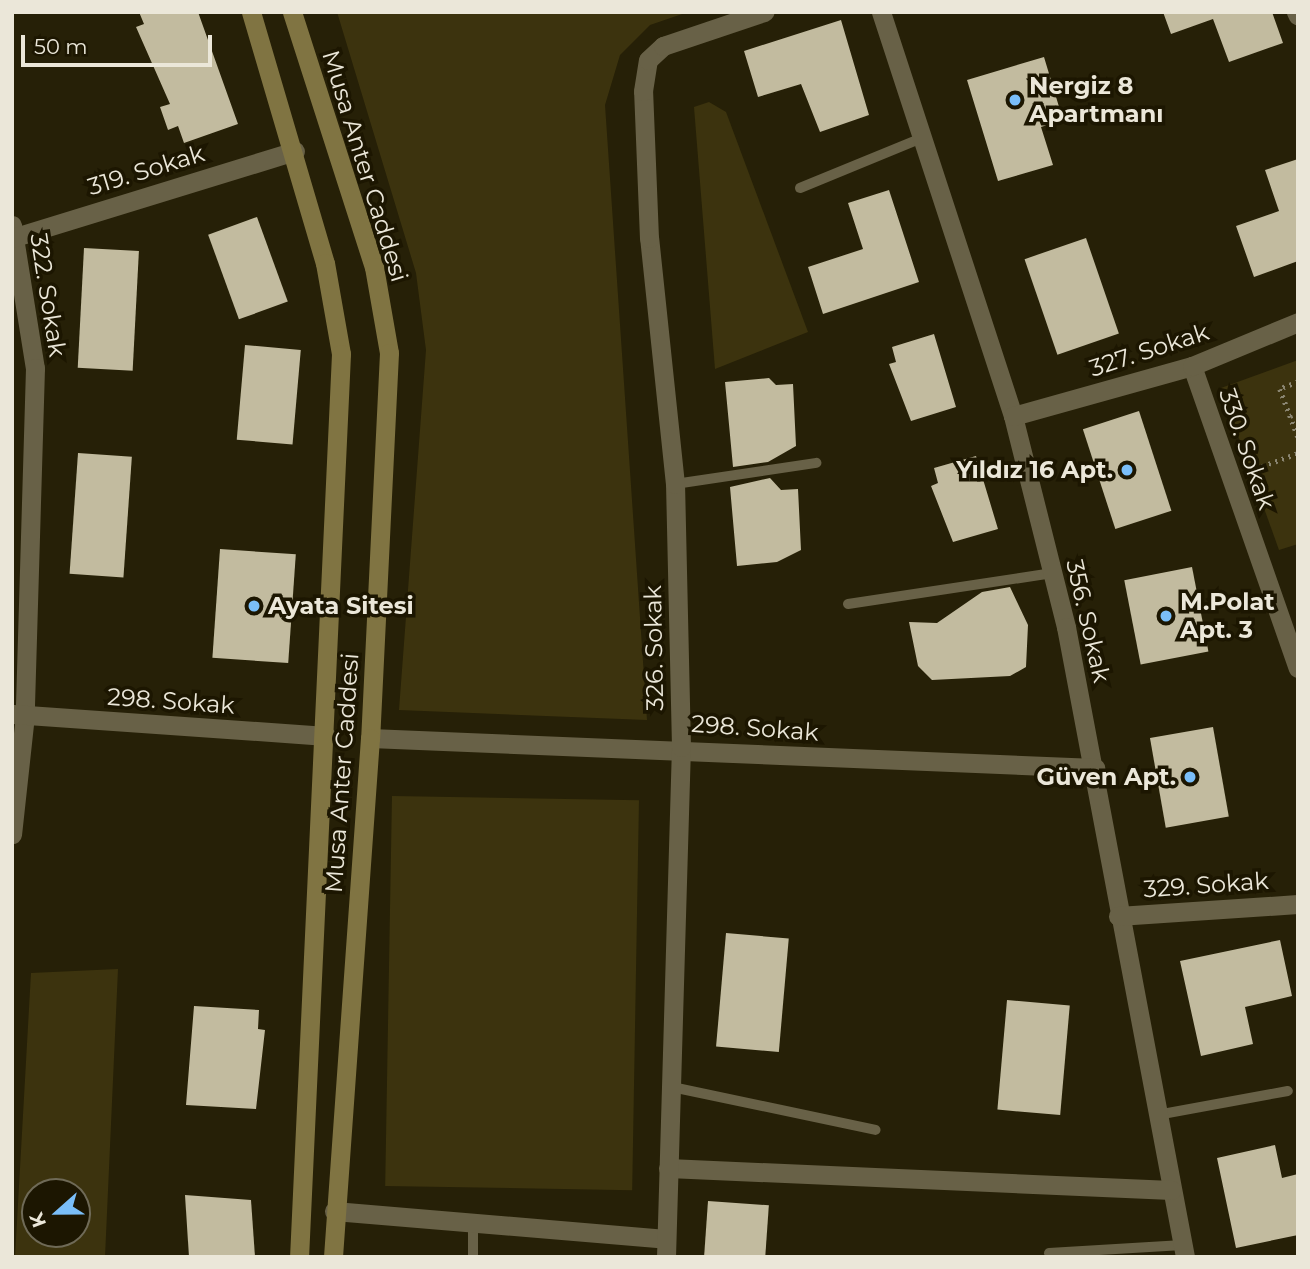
<!DOCTYPE html>
<meta charset="utf-8">
<style>
body{margin:0}
#map{position:relative;width:1310px;height:1269px;overflow:hidden;background:#262007;font-family:Montserrat,sans-serif}
div>[style]{position:absolute}
.green>*{inset:0;background:#3c330e;transform-origin:0 0}
.building>*{inset:0;background:#c2bb9f;transform-origin:0 0}
.path>*{height:4.5px;margin-top:-2.25px;transform-origin:0;background:repeating-linear-gradient(90deg,#8a8571 0 2px,transparent 0 7px)}
.service>*{height:10px;margin:-5px;padding:0 5px;transform-origin:5px;border-radius:5px;background:#686147}
.minor>*{height:19px;margin:-9.5px;padding:0 9.5px;transform-origin:9.5px;border-radius:9.5px;background:#686147}
.secondary>*{height:19px;margin:-9.5px;padding:0 9.5px;transform-origin:9.5px;border-radius:9.5px;background:#807442}
.dots>*{width:19px;height:19px;translate:-50% -50%;box-sizing:border-box;border:4px solid #1c1601;border-radius:50%}
span{translate:-50% -50%;white-space:nowrap;text-align:center;line-height:1.15;-webkit-text-stroke:7px #1c1601;paint-order:stroke}
.poi-label{font-size:24px;color:#ebe7d9;font-weight:700}
.left{translate:0 -50%;text-align:left}
.right{translate:-100% -50%;text-align:right}
.street-label{font-size:24px;color:#ebe7d9}
.frame{position:absolute;inset:0;border:14px solid #ebe7d9;pointer-events:none}
.north{position:absolute;left:21px;top:1178px;width:70px;height:70px;box-sizing:border-box;background:#1c1601;border:2px solid #6f6a57;border-radius:50%;rotate:249deg;font-size:19px;font-weight:700;line-height:28px;text-align:center;color:#ebe7d9}
.north::after{content:'';display:block;margin:auto;width:24px;height:32px;background:#7abef8;clip-path:polygon(50% 0,100% 100%,50% 72%,0 100%)}
.scale{position:absolute;left:21px;top:35px;width:191px;height:32px;box-sizing:border-box;border:4px solid #ebe7d9;border-top:0;padding-left:9px;font-size:21px;line-height:24px;white-space:nowrap;color:#ebe7d9;-webkit-text-stroke:5px #1c1601;paint-order:stroke}
</style>
<div id="map">
<div class="green">
<i style="clip-path:polygon(337px 12px,688px 12px,650px 25px,620px 55px,605px 105px,647px 720px,399px 710px,426px 350px,416px 273px)"></i>
<i style="clip-path:polygon(709px 102px,726px 112px,808px 332px,715px 369px,694px 107px)"></i>
<i style="clip-path:polygon(1298px 360px,1298px 544px,1279px 550px,1221px 388px)"></i>
<i style="left:392px;top:796px;width:247px;height:390px;rotate:1deg"></i>
<i style="clip-path:polygon(evenodd,118px 969px,105px 1257px,15px 1257px,31px 973px,118px 969px,77px 1192px,77px 1234px,35px 1234px,35px 1192px,77px 1192px)"></i>
</div>
<div class="building">
<i style="clip-path:polygon(139px 12px,198px 12px,238px 124px,184px 143px,178px 126px,168px 130px,160px 107px,170px 104px,136px 27px,144px 24px)"></i>
<i style="clip-path:polygon(1163px 12px,1272px 12px,1283px 43px,1229px 62px,1213px 19px,1171px 34px)"></i>
<i style="clip-path:polygon(841px 20px,869px 115px,820px 132px,801px 84px,758px 97px,744px 51px)"></i>
<i style="clip-path:polygon(1044px 57px,1063px 120px,1041px 127px,1053px 165px,998px 181px,967px 80px)"></i>
<i style="clip-path:polygon(1298px 159px,1298px 261px,1254px 277px,1236px 226px,1279px 211px,1265px 170px)"></i>
<i style="clip-path:polygon(889px 190px,919px 282px,823px 314px,808px 267px,863px 249px,848px 203px)"></i>
<i style="left:257px;top:217px;width:90px;height:52px;rotate:70deg"></i>
<i style="left:1086px;top:238px;width:101px;height:65px;rotate:71deg"></i>
<i style="left:84px;top:248px;width:55px;height:120px;rotate:3deg"></i>
<i style="clip-path:polygon(934px 334px,956px 407px,911px 421px,889px 364px,896px 362px,892px 347px)"></i>
<i style="left:245px;top:345px;width:56px;height:95px;rotate:5deg"></i>
<i style="clip-path:polygon(769px 378px,776px 385px,793px 384px,796px 446px,768px 462px,733px 467px,725px 382px)"></i>
<i style="left:1139px;top:411px;width:105px;height:59px;rotate:72deg"></i>
<i style="left:78px;top:453px;width:54px;height:121px;rotate:4deg"></i>
<i style="clip-path:polygon(976px 456px,998px 529px,953px 542px,931px 486px,938px 483px,934px 468px)"></i>
<i style="clip-path:polygon(770px 478px,781px 490px,798px 489px,801px 550px,777px 562px,737px 566px,730px 487px)"></i>
<i style="left:220px;top:549px;width:76px;height:109px;rotate:4deg"></i>
<i style="left:1192px;top:567px;width:86px;height:69px;rotate:79deg"></i>
<i style="clip-path:polygon(1010px 587px,1028px 625px,1026px 667px,1010px 676px,932px 680px,918px 666px,909px 622px,937px 623px,982px 592px)"></i>
<i style="left:1213px;top:727px;width:91px;height:64px;rotate:80deg"></i>
<i style="left:726px;top:933px;width:63px;height:114px;rotate:5deg"></i>
<i style="clip-path:polygon(1280px 940px,1292px 996px,1245px 1007px,1253px 1044px,1201px 1056px,1180px 961px)"></i>
<i style="left:1007px;top:1000px;width:63px;height:110px;rotate:5deg"></i>
<i style="clip-path:polygon(194px 1006px,259px 1010px,258px 1029px,265px 1030px,256px 1109px,186px 1105px)"></i>
<i style="clip-path:polygon(1275px 1145px,1282px 1178px,1298px 1174px,1298px 1235px,1236px 1248px,1217px 1158px)"></i>
<i style="clip-path:polygon(185px 1195px,251px 1200px,255px 1257px,189px 1257px)"></i>
<i style="left:708px;top:1201px;width:61px;height:56px;rotate:4deg"></i>
</div>
<div class="path">
<i style="left:1298px;top:382px;width:19px;rotate:159deg"></i>
<i style="left:1280px;top:389px;width:51px;rotate:69.4deg"></i>
<i style="left:1290px;top:416px;width:9px;rotate:-21deg"></i>
<i style="left:1249px;top:471px;width:52px;rotate:-20.2deg"></i>
</div>
<div class="service">
<i style="left:800px;top:188px;width:132px;rotate:-22.3deg"></i>
<i style="left:675px;top:484px;width:143px;rotate:-8.5deg"></i>
<i style="left:848px;top:604px;width:207px;rotate:-8.6deg"></i>
<i style="left:672px;top:1087px;width:208px;rotate:11.9deg"></i>
<i style="left:1157px;top:1115px;width:133px;rotate:-10.4deg"></i>
<i style="left:1049px;top:1253px;width:134px;rotate:-3.4deg"></i>
<i style="left:473px;top:1257px;width:34px;rotate:-90deg"></i>
</div>
<div class="minor">
<i style="left:881px;top:12px;width:425px;rotate:71.9deg"></i>
<i style="left:1013px;top:416px;width:218px;rotate:75.9deg"></i>
<i style="left:1066px;top:627px;width:641px;rotate:79.3deg"></i>
<i style="left:1296px;top:12px;width:4px;rotate:63deg"></i>
<i style="left:12px;top:225px;width:145px;rotate:80.9deg"></i>
<i style="left:35px;top:368px;width:347px;rotate:91.7deg"></i>
<i style="left:25px;top:715px;width:120px;rotate:96.2deg"></i>
<i style="left:12px;top:238px;width:296px;rotate:-17.1deg"></i>
<i style="left:1192px;top:366px;width:320px;rotate:70.7deg"></i>
<i style="left:1013px;top:416px;width:186px;rotate:-15.6deg"></i>
<i style="left:1192px;top:366px;width:115px;rotate:-22.5deg"></i>
<i style="left:13px;top:714px;width:314px;rotate:4deg"></i>
<i style="left:370px;top:738px;width:726px;rotate:2.37deg"></i>
<i style="left:1118px;top:916px;width:180px;rotate:-3.8deg"></i>
<i style="left:668px;top:1168px;width:504px;rotate:2.5deg"></i>
<i style="left:334px;top:1211px;width:333px;rotate:4.8deg"></i>
<i style="left:666px;top:1257px;width:510px;rotate:-88.32deg"></i>
<i style="left:681px;top:747px;width:263px;rotate:-91.3deg"></i>
<i style="left:675px;top:484px;width:247px;rotate:-96deg"></i>
<i style="left:649px;top:238px;width:147px;rotate:-92.3deg"></i>
<i style="left:643px;top:91px;width:31px;rotate:-81deg"></i>
<i style="left:648px;top:60px;width:21px;rotate:-43deg"></i>
<i style="left:663px;top:46px;width:107px;rotate:-18.6deg"></i>
</div>
<div class="secondary">
<i style="left:251px;top:12px;width:262px;rotate:73.6deg"></i>
<i style="left:325px;top:263px;width:92px;rotate:80deg"></i>
<i style="left:341px;top:354px;width:904px;rotate:92.66deg"></i>
<i style="left:292px;top:12px;width:268px;rotate:72.2deg"></i>
<i style="left:374px;top:267px;width:87px;rotate:80.1deg"></i>
<i style="left:389px;top:353px;width:385px;rotate:92.8deg"></i>
<i style="left:370px;top:738px;width:520px;rotate:94.08deg"></i>
</div>
<div class="dots">
<i style="left:1015px;top:100px;background:#7abef8"></i>
<i style="left:1127px;top:470px;background:#7abef8"></i>
<i style="left:254px;top:606px;background:#7abef8"></i>
<i style="left:1166px;top:616px;background:#7abef8"></i>
<i style="left:1190px;top:777px;background:#7abef8"></i>
</div>
<div class="poi-label">
<span class="left" style="left:1029px;top:100px">Nergiz 8<br>Apartmanı</span>
<span class="right" style="left:1113px;top:470px">Yıldız 16 Apt.</span>
<span class="left" style="left:1180px;top:616px">M.Polat<br>Apt. 3</span>
<span class="left" style="left:268px;top:606px">Ayata Sitesi</span>
<span class="right" style="left:1176px;top:777px">Güven Apt.</span>
</div>
<div class="street-label">
<span style="left:365px;top:166px;rotate:73deg">Musa Anter Caddesi</span>
<span style="left:146px;top:170px;rotate:-17deg">319. Sokak</span>
<span style="left:48px;top:295px;rotate:81deg">322. Sokak</span>
<span style="left:1149px;top:350px;rotate:-18deg">327. Sokak</span>
<span style="left:1247px;top:449px;rotate:71deg">330. Sokak</span>
<span style="left:1088px;top:621px;rotate:77deg">356. Sokak</span>
<span style="left:654px;top:648px;rotate:-91deg">326. Sokak</span>
<span style="left:171px;top:701px;rotate:4deg">298. Sokak</span>
<span style="left:755px;top:728px;rotate:4deg">298. Sokak</span>
<span style="left:342px;top:773px;rotate:-86deg">Musa Anter Caddesi</span>
<span style="left:1206px;top:885px;rotate:-4deg">329. Sokak</span>
</div>
<div class="frame"></div>
<div class="north">K</div>
<div class="scale">50 m</div>
</div>
